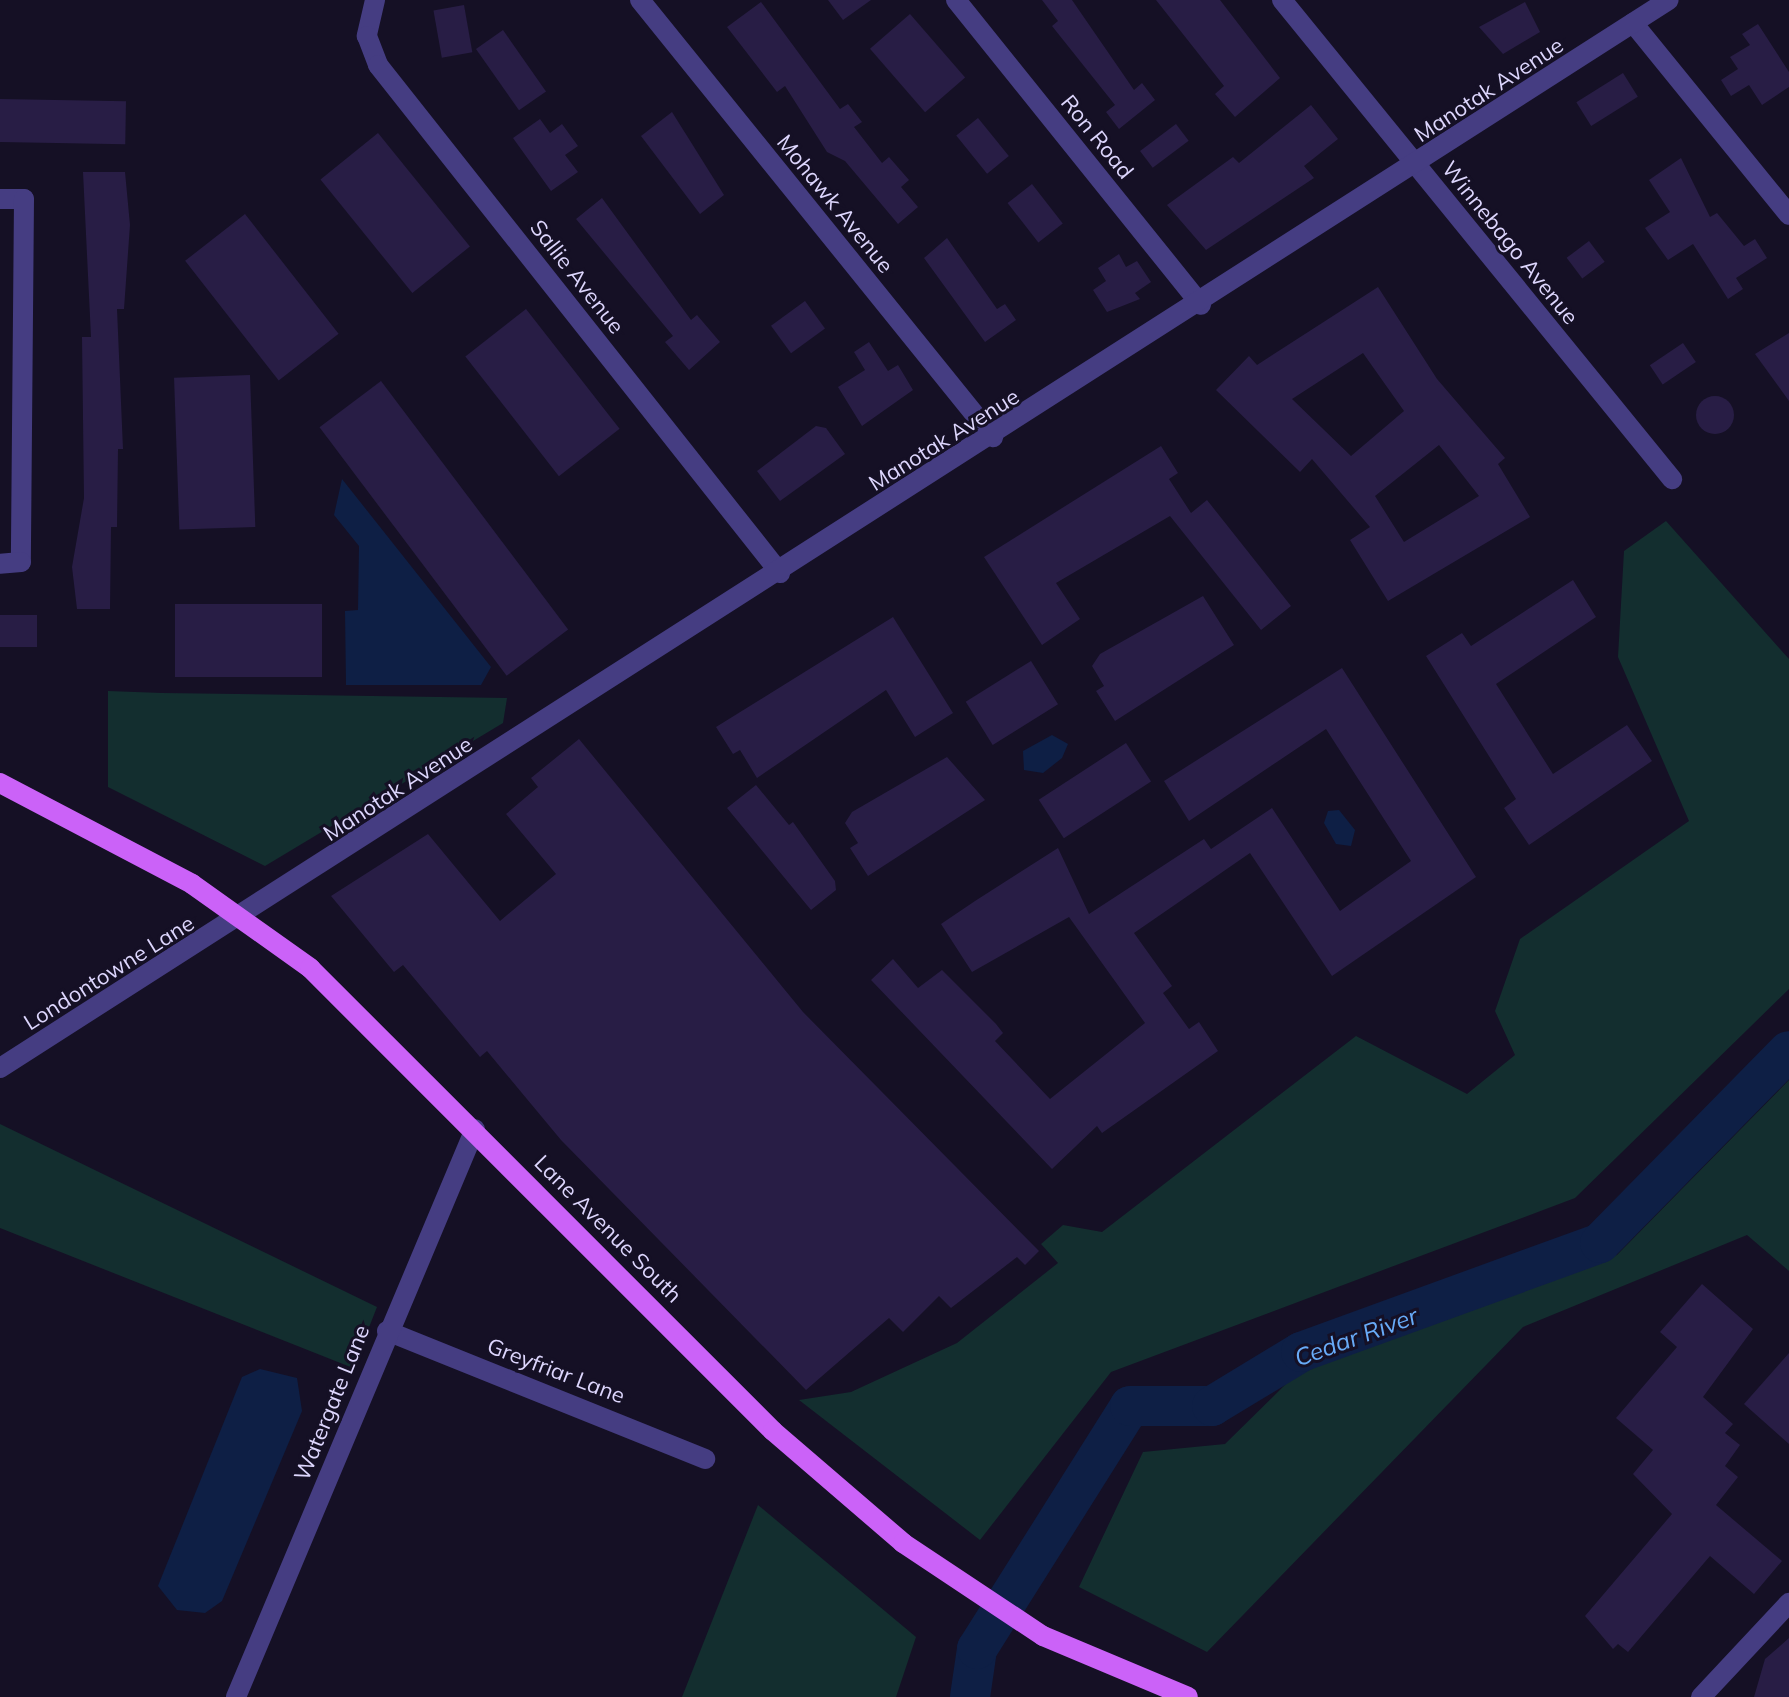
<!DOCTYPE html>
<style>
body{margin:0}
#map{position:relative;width:1789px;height:1697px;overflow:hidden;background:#151025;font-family:Mulish,sans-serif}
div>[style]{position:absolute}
.green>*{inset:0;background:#132e2f}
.water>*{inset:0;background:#0e1f45}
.river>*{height:40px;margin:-20px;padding:0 20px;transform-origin:20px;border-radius:20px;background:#0e1f45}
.building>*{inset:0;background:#281d45;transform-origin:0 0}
.round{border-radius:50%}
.minor>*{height:20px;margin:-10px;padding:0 10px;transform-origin:10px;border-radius:10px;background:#453d82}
.major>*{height:20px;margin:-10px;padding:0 10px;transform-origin:10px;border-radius:10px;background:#cb62f8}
span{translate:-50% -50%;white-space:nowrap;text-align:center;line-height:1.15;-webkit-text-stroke:6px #151025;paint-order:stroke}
.street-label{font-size:22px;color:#ddd6fd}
.water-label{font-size:24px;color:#68abf8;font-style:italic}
</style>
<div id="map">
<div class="green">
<i style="clip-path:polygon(1666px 521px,1789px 659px,1789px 989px,1575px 1198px,1111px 1372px,980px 1540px,799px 1400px,851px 1392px,957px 1343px,1058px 1263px,1041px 1244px,1063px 1225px,1102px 1232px,1356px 1036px,1467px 1094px,1515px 1055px,1495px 1011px,1520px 939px,1689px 821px,1618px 657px,1624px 551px)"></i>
<i style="clip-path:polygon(108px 691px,162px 693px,507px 698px,503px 723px,265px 866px,108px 787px)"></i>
<i style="clip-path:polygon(1789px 1080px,1789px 1271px,1747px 1235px,1523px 1327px,1207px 1652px,1079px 1587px,1143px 1452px,1225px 1444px,1297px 1373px,1617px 1255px)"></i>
<i style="clip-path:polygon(0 1124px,377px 1307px,353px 1368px,0 1228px)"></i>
<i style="clip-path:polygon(758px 1505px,916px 1637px,896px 1697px,682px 1697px)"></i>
</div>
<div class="water">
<i style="clip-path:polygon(342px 479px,491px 667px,481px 685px,346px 685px,345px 611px,358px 610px,359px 546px,334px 515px)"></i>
<i style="clip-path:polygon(1052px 735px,1068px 744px,1062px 758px,1043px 773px,1024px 770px,1023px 751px)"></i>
<i style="clip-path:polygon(1339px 810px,1355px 830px,1351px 846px,1336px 844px,1324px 823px,1328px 811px)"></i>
<i style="clip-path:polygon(260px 1369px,297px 1378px,302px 1411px,222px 1601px,205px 1613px,177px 1610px,158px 1586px,242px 1377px)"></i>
</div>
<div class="river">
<i style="left:970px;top:1697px;width:49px;rotate:-81.7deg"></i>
<i style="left:977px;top:1649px;width:287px;rotate:-57.8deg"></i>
<i style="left:1130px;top:1406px;width:82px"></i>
<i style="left:1212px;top:1406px;width:104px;rotate:-31.2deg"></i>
<i style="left:1301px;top:1352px;width:318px;rotate:-20deg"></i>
<i style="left:1600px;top:1243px;width:269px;rotate:-45.5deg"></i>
</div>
<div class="building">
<i style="clip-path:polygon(828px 0,871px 0,843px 20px)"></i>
<i style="clip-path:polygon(1042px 0,1072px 0,1134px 90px,1142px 83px,1155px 100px,1119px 129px,1106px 112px,1115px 105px,1052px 26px,1058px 21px)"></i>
<i style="clip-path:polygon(1156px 0,1220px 0,1280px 78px,1235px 117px,1215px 94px,1224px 86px)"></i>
<i style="clip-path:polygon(761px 2px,840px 109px,848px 104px,862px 122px,854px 127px,882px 163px,889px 157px,909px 180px,901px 187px,918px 207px,898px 224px,845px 161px,827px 152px,785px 86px,777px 92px,727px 27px)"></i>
<i style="clip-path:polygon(1525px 2px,1540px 32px,1503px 54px,1479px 27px)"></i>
<i style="left:464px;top:5px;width:48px;height:31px;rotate:80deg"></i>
<i style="left:910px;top:14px;width:84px;height:53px;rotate:49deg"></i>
<i style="clip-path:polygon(1758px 24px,1789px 72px,1789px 87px,1762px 105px,1749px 85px,1731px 96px,1721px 80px,1738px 69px,1730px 57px,1750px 45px,1742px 34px)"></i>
<i style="left:503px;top:30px;width:75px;height:33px;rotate:55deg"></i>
<i style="left:1623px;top:73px;width:28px;height:55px;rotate:58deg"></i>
<i style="left:0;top:99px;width:126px;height:43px;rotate:1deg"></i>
<i style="clip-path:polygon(1311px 105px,1338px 139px,1304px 166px,1314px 178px,1206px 250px,1167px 205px,1233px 157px,1239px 163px)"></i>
<i style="clip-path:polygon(672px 112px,724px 195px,700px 214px,641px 136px)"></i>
<i style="left:978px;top:118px;width:49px;height:28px;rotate:51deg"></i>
<i style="clip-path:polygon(540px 119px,550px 133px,562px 124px,578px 146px,565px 155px,578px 172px,551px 191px,513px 138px)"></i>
<i style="left:1176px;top:124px;width:21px;height:45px;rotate:53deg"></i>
<i style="left:378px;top:133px;width:146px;height:74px;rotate:51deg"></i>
<i style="clip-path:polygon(1681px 158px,1710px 217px,1717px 213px,1744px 246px,1755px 239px,1767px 258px,1736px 278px,1743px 289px,1728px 299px,1693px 244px,1668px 260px,1645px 228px,1670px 212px,1649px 180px)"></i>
<i style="clip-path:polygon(83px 172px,125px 172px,130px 225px,124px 309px,117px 309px,123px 449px,118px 449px,117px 527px,111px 527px,110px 609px,77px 609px,72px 567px,84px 498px,82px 337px,91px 337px)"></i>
<i style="left:1032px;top:184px;width:50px;height:31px;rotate:52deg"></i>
<i style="clip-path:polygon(602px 198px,691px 320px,697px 315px,720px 342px,689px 370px,665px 342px,673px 336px,576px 219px)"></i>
<i style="left:245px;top:214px;width:152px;height:76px;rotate:52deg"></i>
<i style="clip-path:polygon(947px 238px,997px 309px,1005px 304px,1016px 320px,985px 342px,924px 258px)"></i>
<i style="left:1589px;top:241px;width:26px;height:28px;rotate:53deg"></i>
<i style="clip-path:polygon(1119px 254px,1126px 267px,1137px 261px,1151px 282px,1135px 293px,1140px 299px,1107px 312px,1093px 290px,1106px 281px,1098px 268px)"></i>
<i style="clip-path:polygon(evenodd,1378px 287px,1437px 379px,1505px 458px,1498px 464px,1530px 517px,1388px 601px,1350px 540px,1370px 527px,1312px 459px,1300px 472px,1216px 390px,1249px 356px,1257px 365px,1378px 287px,1363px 353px,1404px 411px,1351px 456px,1292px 399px,1363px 353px,1378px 287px,1439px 445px,1479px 496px,1404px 542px,1375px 496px,1439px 445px)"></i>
<i style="left:805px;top:301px;width:34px;height:42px;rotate:54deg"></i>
<i style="left:526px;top:309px;width:152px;height:77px;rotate:52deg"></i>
<i style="clip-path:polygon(1789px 333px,1789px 401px,1755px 354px)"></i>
<i style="clip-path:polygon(869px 342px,888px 371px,898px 365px,913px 390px,862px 426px,838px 387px,865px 370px,854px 352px)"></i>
<i style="left:1683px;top:343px;width:23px;height:40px;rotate:56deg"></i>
<i style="left:250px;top:375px;width:152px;height:76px;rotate:88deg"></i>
<i style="left:381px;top:381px;width:311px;height:77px;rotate:53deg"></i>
<i class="round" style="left:1696px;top:396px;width:38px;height:38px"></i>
<i style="clip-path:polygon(816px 426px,826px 428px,845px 454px,780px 501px,757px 471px)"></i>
<i style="clip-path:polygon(1161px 446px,1178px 473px,1169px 479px,1191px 513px,1207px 500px,1291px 606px,1261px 630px,1170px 516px,1056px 583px,1080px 619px,1042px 645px,984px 557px)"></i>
<i style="clip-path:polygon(1573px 580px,1596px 617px,1496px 684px,1553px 774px,1627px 725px,1652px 761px,1529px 845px,1504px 808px,1516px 799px,1426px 656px,1462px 633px,1471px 646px)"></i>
<i style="clip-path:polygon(1203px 596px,1234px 645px,1115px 721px,1096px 691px,1104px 686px,1092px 666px,1100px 654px)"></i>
<i style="left:175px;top:604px;width:147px;height:73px"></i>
<i style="left:37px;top:615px;width:32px;height:37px;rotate:90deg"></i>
<i style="clip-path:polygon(893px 617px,953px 713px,915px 737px,886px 690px,757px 778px,740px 750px,733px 754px,716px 727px)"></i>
<i style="left:1031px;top:661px;width:51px;height:77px;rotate:58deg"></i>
<i style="clip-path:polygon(1342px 668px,1476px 877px,1332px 976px,1250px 853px,1134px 933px,1172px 986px,1163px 993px,1189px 1029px,1199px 1022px,1218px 1051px,1102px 1133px,1097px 1126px,1052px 1169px,871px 980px,893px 959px,918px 988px,942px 970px,996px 1024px,1003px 1033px,995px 1041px,1050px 1099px,1145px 1023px,1069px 917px,972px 972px,941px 924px,975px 901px,1058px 848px,1089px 914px,1204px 839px,1211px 849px,1272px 808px,1340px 911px,1411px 861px,1326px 729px,1189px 821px,1164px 781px)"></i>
<i style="clip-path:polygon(579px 739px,803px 1012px,1039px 1251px,1025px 1265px,1017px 1257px,951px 1308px,939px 1296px,903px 1332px,889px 1318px,806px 1390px,561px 1140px,487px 1051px,480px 1057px,403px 965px,394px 972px,331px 896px,428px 834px,500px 921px,556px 874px,506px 814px,538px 787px,531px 778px)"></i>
<i style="left:1126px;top:743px;width:46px;height:104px;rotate:57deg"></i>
<i style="clip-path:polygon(947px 757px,985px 800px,868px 876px,850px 848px,858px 843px,845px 823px,852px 812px)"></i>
<i style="clip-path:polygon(756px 785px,789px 825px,793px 822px,835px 881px,836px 890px,811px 910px,727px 808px)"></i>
<i style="clip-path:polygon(1702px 1284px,1753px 1329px,1703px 1397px,1733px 1424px,1725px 1433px,1740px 1445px,1725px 1466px,1738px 1477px,1716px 1505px,1782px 1561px,1754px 1594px,1710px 1556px,1628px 1652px,1618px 1644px,1613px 1649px,1585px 1616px,1672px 1514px,1633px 1474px,1653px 1450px,1616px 1418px,1677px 1347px,1660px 1332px)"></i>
<i style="clip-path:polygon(1789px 1353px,1789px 1444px,1744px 1404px)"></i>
<i style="clip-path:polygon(1789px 1638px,1789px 1697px,1754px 1697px,1765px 1659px)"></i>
</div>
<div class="minor">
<i style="left:375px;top:0;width:37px;rotate:103deg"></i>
<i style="left:367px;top:36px;width:31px;rotate:69deg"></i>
<i style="left:378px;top:65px;width:648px;rotate:51.64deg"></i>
<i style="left:640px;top:0;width:562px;rotate:51.07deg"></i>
<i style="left:956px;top:0;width:391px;rotate:51.2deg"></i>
<i style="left:1282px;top:0;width:618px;rotate:50.85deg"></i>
<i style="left:1633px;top:23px;width:247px;rotate:50.9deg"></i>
<i style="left:0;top:199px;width:24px"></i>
<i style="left:24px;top:199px;width:363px;rotate:90.5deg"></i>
<i style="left:21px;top:562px;width:21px;rotate:175deg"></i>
<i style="left:0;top:1068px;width:1981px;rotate:-32.62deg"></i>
<i style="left:387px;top:1331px;width:343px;rotate:21.9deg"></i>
<i style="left:236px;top:1697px;width:616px;rotate:-67.18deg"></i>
<i style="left:1701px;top:1697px;width:129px;rotate:-46.9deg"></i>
</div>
<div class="major">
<i style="left:0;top:783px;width:217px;rotate:27.7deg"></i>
<i style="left:192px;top:884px;width:145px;rotate:35.4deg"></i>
<i style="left:310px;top:968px;width:655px;rotate:45deg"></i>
<i style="left:773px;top:1431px;width:172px;rotate:40.7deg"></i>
<i style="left:903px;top:1543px;width:168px;rotate:33.6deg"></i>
<i style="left:1043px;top:1636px;width:157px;rotate:22.8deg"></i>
</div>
<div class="street-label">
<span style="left:1489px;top:90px;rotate:-33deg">Manotak Avenue</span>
<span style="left:1097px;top:137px;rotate:51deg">Ron Road</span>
<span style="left:835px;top:204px;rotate:51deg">Mohawk Avenue</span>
<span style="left:1510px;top:243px;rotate:51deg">Winnebago Avenue</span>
<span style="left:577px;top:277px;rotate:52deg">Sallie Avenue</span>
<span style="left:944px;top:440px;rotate:-32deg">Manotak Avenue</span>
<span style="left:398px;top:789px;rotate:-33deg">Manotak Avenue</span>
<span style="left:109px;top:973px;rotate:-32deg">Londontowne Lane</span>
<span style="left:608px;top:1229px;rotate:45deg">Lane Avenue South</span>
<span style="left:556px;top:1371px;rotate:21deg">Greyfriar Lane</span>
<span style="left:332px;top:1403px;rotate:-68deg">Watergate Lane</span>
</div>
<div class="water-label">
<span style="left:1356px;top:1337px;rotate:-20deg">Cedar River</span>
</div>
</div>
